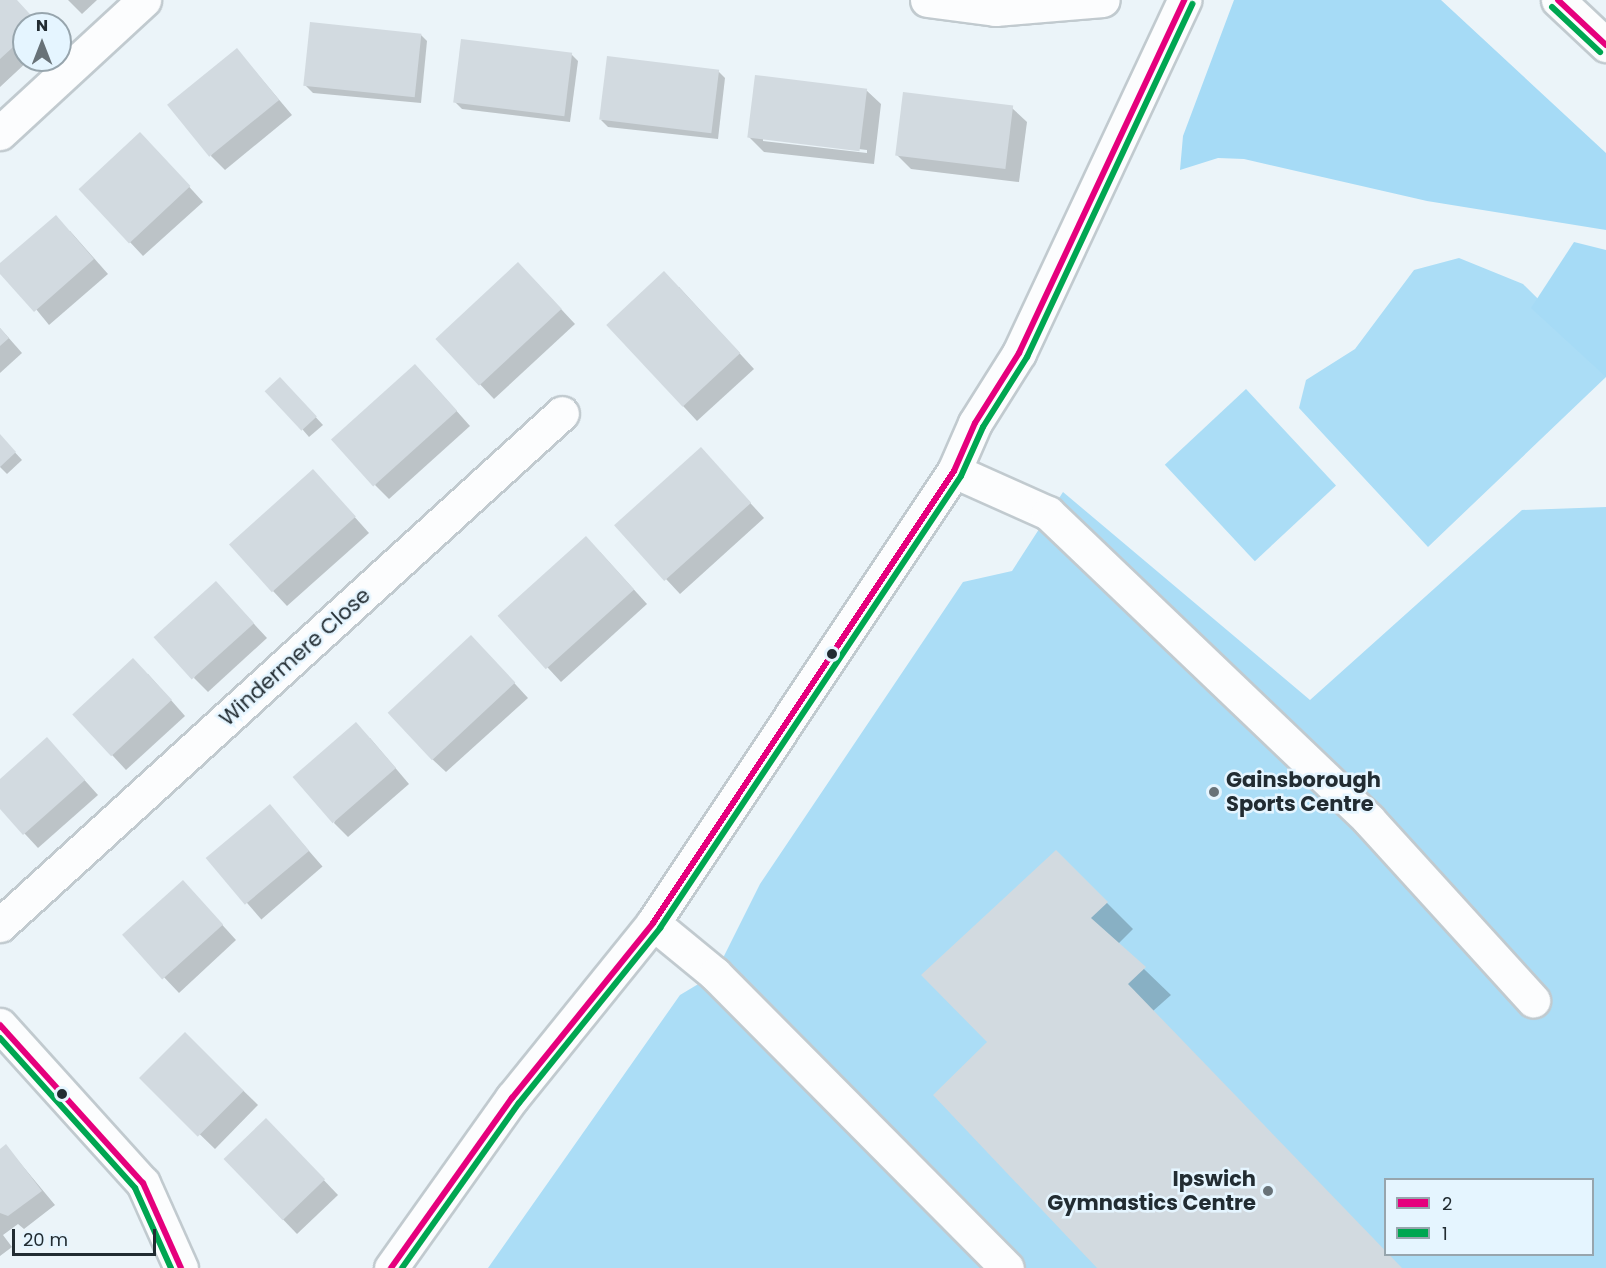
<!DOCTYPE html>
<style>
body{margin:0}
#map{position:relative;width:1606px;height:1268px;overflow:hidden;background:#ebf4f9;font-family:Poppins,sans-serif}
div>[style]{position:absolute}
.green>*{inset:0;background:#abddf6;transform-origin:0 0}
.forest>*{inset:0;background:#a6dbf6}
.shadow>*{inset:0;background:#0003;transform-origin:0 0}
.building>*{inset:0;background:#d2dae0;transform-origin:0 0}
.roads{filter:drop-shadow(2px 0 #c1cacf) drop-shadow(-2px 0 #c1cacf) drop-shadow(0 2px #c1cacf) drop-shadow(0 -2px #c1cacf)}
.minor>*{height:33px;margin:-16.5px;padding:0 16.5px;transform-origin:16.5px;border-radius:16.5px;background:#fcfdfe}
.bus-1>*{height:6px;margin:-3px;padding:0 3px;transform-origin:3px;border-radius:3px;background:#e5007d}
.bus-2>*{height:6px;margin:-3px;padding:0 3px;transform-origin:3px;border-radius:3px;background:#00a651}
.dots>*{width:16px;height:16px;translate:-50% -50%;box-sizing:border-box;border:3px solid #e5f5ff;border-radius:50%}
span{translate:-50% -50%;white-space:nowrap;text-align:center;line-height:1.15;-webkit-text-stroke:5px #e5f5ff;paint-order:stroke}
.street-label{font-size:21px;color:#222c32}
.poi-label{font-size:21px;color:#222c32;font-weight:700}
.left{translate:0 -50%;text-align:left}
.right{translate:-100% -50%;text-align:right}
.legend{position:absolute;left:1384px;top:1178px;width:210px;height:78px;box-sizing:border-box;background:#e5f5ff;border:2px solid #97a5ad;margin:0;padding:8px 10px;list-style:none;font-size:18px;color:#222c32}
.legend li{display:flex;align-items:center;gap:12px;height:30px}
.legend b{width:30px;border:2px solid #97a5ad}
.north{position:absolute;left:12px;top:12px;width:60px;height:60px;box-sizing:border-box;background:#e5f5ff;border:2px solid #97a5ad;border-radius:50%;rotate:0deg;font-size:16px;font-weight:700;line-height:24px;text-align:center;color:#222c32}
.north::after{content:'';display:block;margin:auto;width:21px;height:27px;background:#687278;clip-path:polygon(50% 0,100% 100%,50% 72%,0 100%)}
.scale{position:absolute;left:12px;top:1229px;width:144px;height:27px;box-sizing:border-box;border:3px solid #222c32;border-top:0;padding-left:8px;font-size:18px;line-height:21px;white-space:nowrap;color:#222c32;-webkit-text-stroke:4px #e5f5ff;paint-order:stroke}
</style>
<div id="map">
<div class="green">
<i style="clip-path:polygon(1459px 258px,1523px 284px,1606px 366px,1606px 377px,1428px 547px,1299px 408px,1306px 380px,1355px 349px,1414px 270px)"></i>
<i style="left:1246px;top:389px;width:132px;height:111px;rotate:47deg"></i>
<i style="clip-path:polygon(evenodd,1063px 492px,1310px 700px,1522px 510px,1606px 507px,1606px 1268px,488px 1268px,680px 995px,715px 974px,760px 884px,963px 582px,1012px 571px,1063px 492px,1386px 1180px,1592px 1180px,1592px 1254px,1386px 1254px,1386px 1180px)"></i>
</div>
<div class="forest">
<i style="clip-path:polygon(1234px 0,1441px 0,1606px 153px,1606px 230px,1427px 201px,1244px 159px,1218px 158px,1180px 170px,1183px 136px)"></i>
<i style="clip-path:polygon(1574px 242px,1606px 250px,1606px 377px,1531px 308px)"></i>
</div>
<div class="shadow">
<i style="clip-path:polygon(0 0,16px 0,38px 24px,24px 24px,24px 60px,29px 60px,0 87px)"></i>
<i style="clip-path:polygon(68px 0,97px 0,82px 14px)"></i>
<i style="clip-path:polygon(420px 34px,427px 41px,421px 103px,313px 93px,306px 86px)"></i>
<i style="clip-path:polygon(237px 50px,292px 115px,225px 170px,211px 156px)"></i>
<i style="clip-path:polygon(571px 54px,578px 61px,570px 122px,462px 109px,455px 102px)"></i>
<i style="clip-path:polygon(718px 71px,725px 78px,718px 139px,608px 127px,601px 120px)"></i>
<i style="clip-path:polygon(evenodd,866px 90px,881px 104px,874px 164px,764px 152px,749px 137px,866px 90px,763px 138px,867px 150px,867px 153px,763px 141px,763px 138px)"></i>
<i style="clip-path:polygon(1012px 108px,1027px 122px,1019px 182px,911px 169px,897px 155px)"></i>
<i style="clip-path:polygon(154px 148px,203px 202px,143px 256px,81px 190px)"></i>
<i style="clip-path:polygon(70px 231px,108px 274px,49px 325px,0 265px)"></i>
<i style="clip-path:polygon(532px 278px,575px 324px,494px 399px,437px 339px)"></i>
<i style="clip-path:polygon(679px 287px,754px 369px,697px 421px,608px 325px)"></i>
<i style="clip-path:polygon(0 328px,22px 353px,0 373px)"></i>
<i style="clip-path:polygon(429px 380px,470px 426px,389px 499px,375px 485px)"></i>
<i style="clip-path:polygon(287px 386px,323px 425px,309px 437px,303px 430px)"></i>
<i style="clip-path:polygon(0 436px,22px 460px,7px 474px,0 467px)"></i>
<i style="clip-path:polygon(701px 449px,764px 518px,680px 594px,666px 579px)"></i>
<i style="clip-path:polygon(327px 486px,369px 533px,287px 606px,273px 591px)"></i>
<i style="clip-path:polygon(600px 552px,647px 604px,561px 682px,500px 616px)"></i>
<i style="clip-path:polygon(230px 598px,267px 638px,208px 692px,194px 678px)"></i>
<i style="clip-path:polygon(485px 651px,528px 698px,446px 772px,431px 758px)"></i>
<i style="clip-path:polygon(148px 674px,185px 716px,126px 770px,74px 714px)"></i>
<i style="clip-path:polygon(370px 738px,409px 784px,348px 837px,334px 823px)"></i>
<i style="clip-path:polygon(61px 754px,98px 795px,38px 848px,0 807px,0 781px)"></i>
<i style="left:270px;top:806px;width:80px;height:81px;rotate:49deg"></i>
<i style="clip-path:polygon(1056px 852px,1133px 929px,1118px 944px,1171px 995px,1153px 1011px,1401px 1268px,1099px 1268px,989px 1042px)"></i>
<i style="clip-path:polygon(197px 897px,236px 940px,179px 993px,125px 936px)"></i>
<i style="clip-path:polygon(185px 1034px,258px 1105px,215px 1149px,157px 1093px)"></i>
<i style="clip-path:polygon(280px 1134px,338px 1195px,297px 1234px,225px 1159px)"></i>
<i style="clip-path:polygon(6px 1146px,55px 1205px,24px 1229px,18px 1224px,3px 1235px,12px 1247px,0 1256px,0 1151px)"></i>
</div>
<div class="building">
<i style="clip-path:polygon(0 0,17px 0,39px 24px,24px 24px,24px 37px,0 59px)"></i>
<i style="left:310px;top:22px;width:112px;height:64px;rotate:6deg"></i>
<i style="left:461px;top:39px;width:112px;height:64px;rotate:7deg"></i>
<i style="left:237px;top:48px;width:67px;height:90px;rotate:51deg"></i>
<i style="left:607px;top:56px;width:113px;height:64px;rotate:7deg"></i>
<i style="left:755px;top:75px;width:113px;height:63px;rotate:7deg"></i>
<i style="left:903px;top:92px;width:111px;height:64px;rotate:7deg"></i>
<i style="left:140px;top:132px;width:74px;height:84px;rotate:47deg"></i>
<i style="clip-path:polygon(56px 215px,94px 259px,34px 312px,0 274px,0 263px)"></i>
<i style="left:518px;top:262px;width:64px;height:113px;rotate:47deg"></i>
<i style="left:664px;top:271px;width:112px;height:79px;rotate:47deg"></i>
<i style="clip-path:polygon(0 328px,9px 338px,0 346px)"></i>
<i style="left:415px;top:364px;width:63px;height:113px;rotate:48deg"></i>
<i style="left:280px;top:377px;width:54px;height:21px;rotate:47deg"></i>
<i style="clip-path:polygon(0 434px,16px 452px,0 467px)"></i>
<i style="left:701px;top:447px;width:75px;height:117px;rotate:48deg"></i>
<i style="left:313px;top:469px;width:64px;height:113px;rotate:48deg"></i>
<i style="left:586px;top:536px;width:72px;height:119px;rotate:48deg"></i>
<i style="left:216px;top:581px;width:57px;height:84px;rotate:48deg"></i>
<i style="left:471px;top:635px;width:65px;height:114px;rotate:47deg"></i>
<i style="left:133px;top:658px;width:57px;height:83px;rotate:47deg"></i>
<i style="left:356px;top:722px;width:61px;height:84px;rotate:49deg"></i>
<i style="clip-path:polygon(47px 737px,85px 780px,23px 835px,0 809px,0 779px)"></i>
<i style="left:270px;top:804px;width:61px;height:84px;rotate:50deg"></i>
<i style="clip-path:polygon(1056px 850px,1108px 902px,1091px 918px,1146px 967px,1128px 984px,1402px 1268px,1097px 1268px,933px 1095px,987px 1042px,921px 975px)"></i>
<i style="left:183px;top:880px;width:60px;height:82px;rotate:48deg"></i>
<i style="left:185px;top:1032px;width:83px;height:65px;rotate:45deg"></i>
<i style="left:266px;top:1118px;width:85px;height:59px;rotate:46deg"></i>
<i style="clip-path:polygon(6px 1144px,42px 1191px,8px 1216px,0 1213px,0 1149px)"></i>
</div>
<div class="roads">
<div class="minor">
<i style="left:927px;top:0;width:69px;rotate:7.5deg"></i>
<i style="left:995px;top:9px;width:108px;rotate:-4.8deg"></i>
<i style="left:1558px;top:0;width:66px;rotate:43.2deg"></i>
<i style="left:0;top:133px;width:196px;rotate:-42.7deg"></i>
<i style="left:954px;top:471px;width:103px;rotate:24.1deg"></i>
<i style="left:1048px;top:513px;width:444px;rotate:43.7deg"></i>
<i style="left:1369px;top:820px;width:244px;rotate:47.7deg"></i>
<i style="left:653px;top:923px;width:80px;rotate:39.4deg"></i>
<i style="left:715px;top:974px;width:414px;rotate:45.2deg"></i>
<i style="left:0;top:925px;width:760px;rotate:-42.33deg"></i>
<i style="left:0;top:1025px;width:213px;rotate:47.9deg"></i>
<i style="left:143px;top:1183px;width:93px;rotate:65.9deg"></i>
<i style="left:391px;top:1268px;width:209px;rotate:-54.6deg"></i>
<i style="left:512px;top:1098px;width:225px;rotate:-51.1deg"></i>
<i style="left:653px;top:923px;width:543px;rotate:-56.34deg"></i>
<i style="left:954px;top:471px;width:52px;rotate:-66.4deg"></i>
<i style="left:975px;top:423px;width:83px;rotate:-57.8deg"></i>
<i style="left:1019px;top:353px;width:390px;rotate:-64.9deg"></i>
</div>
</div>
<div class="bus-1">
<i style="left:1558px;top:0;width:66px;rotate:43.2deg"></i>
<i style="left:0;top:1025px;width:213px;rotate:47.9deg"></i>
<i style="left:143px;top:1183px;width:93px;rotate:65.9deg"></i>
<i style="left:391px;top:1268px;width:209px;rotate:-54.6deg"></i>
<i style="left:512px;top:1098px;width:225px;rotate:-51.1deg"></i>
<i style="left:653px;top:923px;width:543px;rotate:-56.34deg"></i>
<i style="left:954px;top:471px;width:52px;rotate:-66.4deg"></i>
<i style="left:975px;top:423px;width:83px;rotate:-57.8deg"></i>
<i style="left:1019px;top:353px;width:390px;rotate:-64.9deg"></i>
</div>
<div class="bus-2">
<i style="left:1552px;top:7px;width:66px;rotate:43.2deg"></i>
<i style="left:0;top:1038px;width:202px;rotate:48deg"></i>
<i style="left:135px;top:1188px;width:88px;rotate:65.8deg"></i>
<i style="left:402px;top:1268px;width:202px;rotate:-54.7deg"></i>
<i style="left:519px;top:1103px;width:225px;rotate:-51.1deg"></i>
<i style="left:660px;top:928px;width:543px;rotate:-56.34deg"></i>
<i style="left:961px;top:476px;width:54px;rotate:-65.8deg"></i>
<i style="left:983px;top:427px;width:83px;rotate:-57.8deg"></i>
<i style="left:1027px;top:357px;width:390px;rotate:-64.9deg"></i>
</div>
<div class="dots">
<i style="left:832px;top:654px;background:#222c32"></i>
<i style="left:1214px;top:792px;background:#687278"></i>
<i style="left:62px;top:1094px;background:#222c32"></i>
<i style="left:1268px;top:1191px;background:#687278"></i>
</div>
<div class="street-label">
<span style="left:295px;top:657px;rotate:-42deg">Windermere Close</span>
</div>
<div class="poi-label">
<span class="left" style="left:1226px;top:792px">Gainsborough<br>Sports Centre</span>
<span class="right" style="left:1256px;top:1191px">Ipswich<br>Gymnastics Centre</span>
</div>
<ul class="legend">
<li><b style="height:8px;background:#e5007d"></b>2</li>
<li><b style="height:8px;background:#00a651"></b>1</li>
</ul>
<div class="north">N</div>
<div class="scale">20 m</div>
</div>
